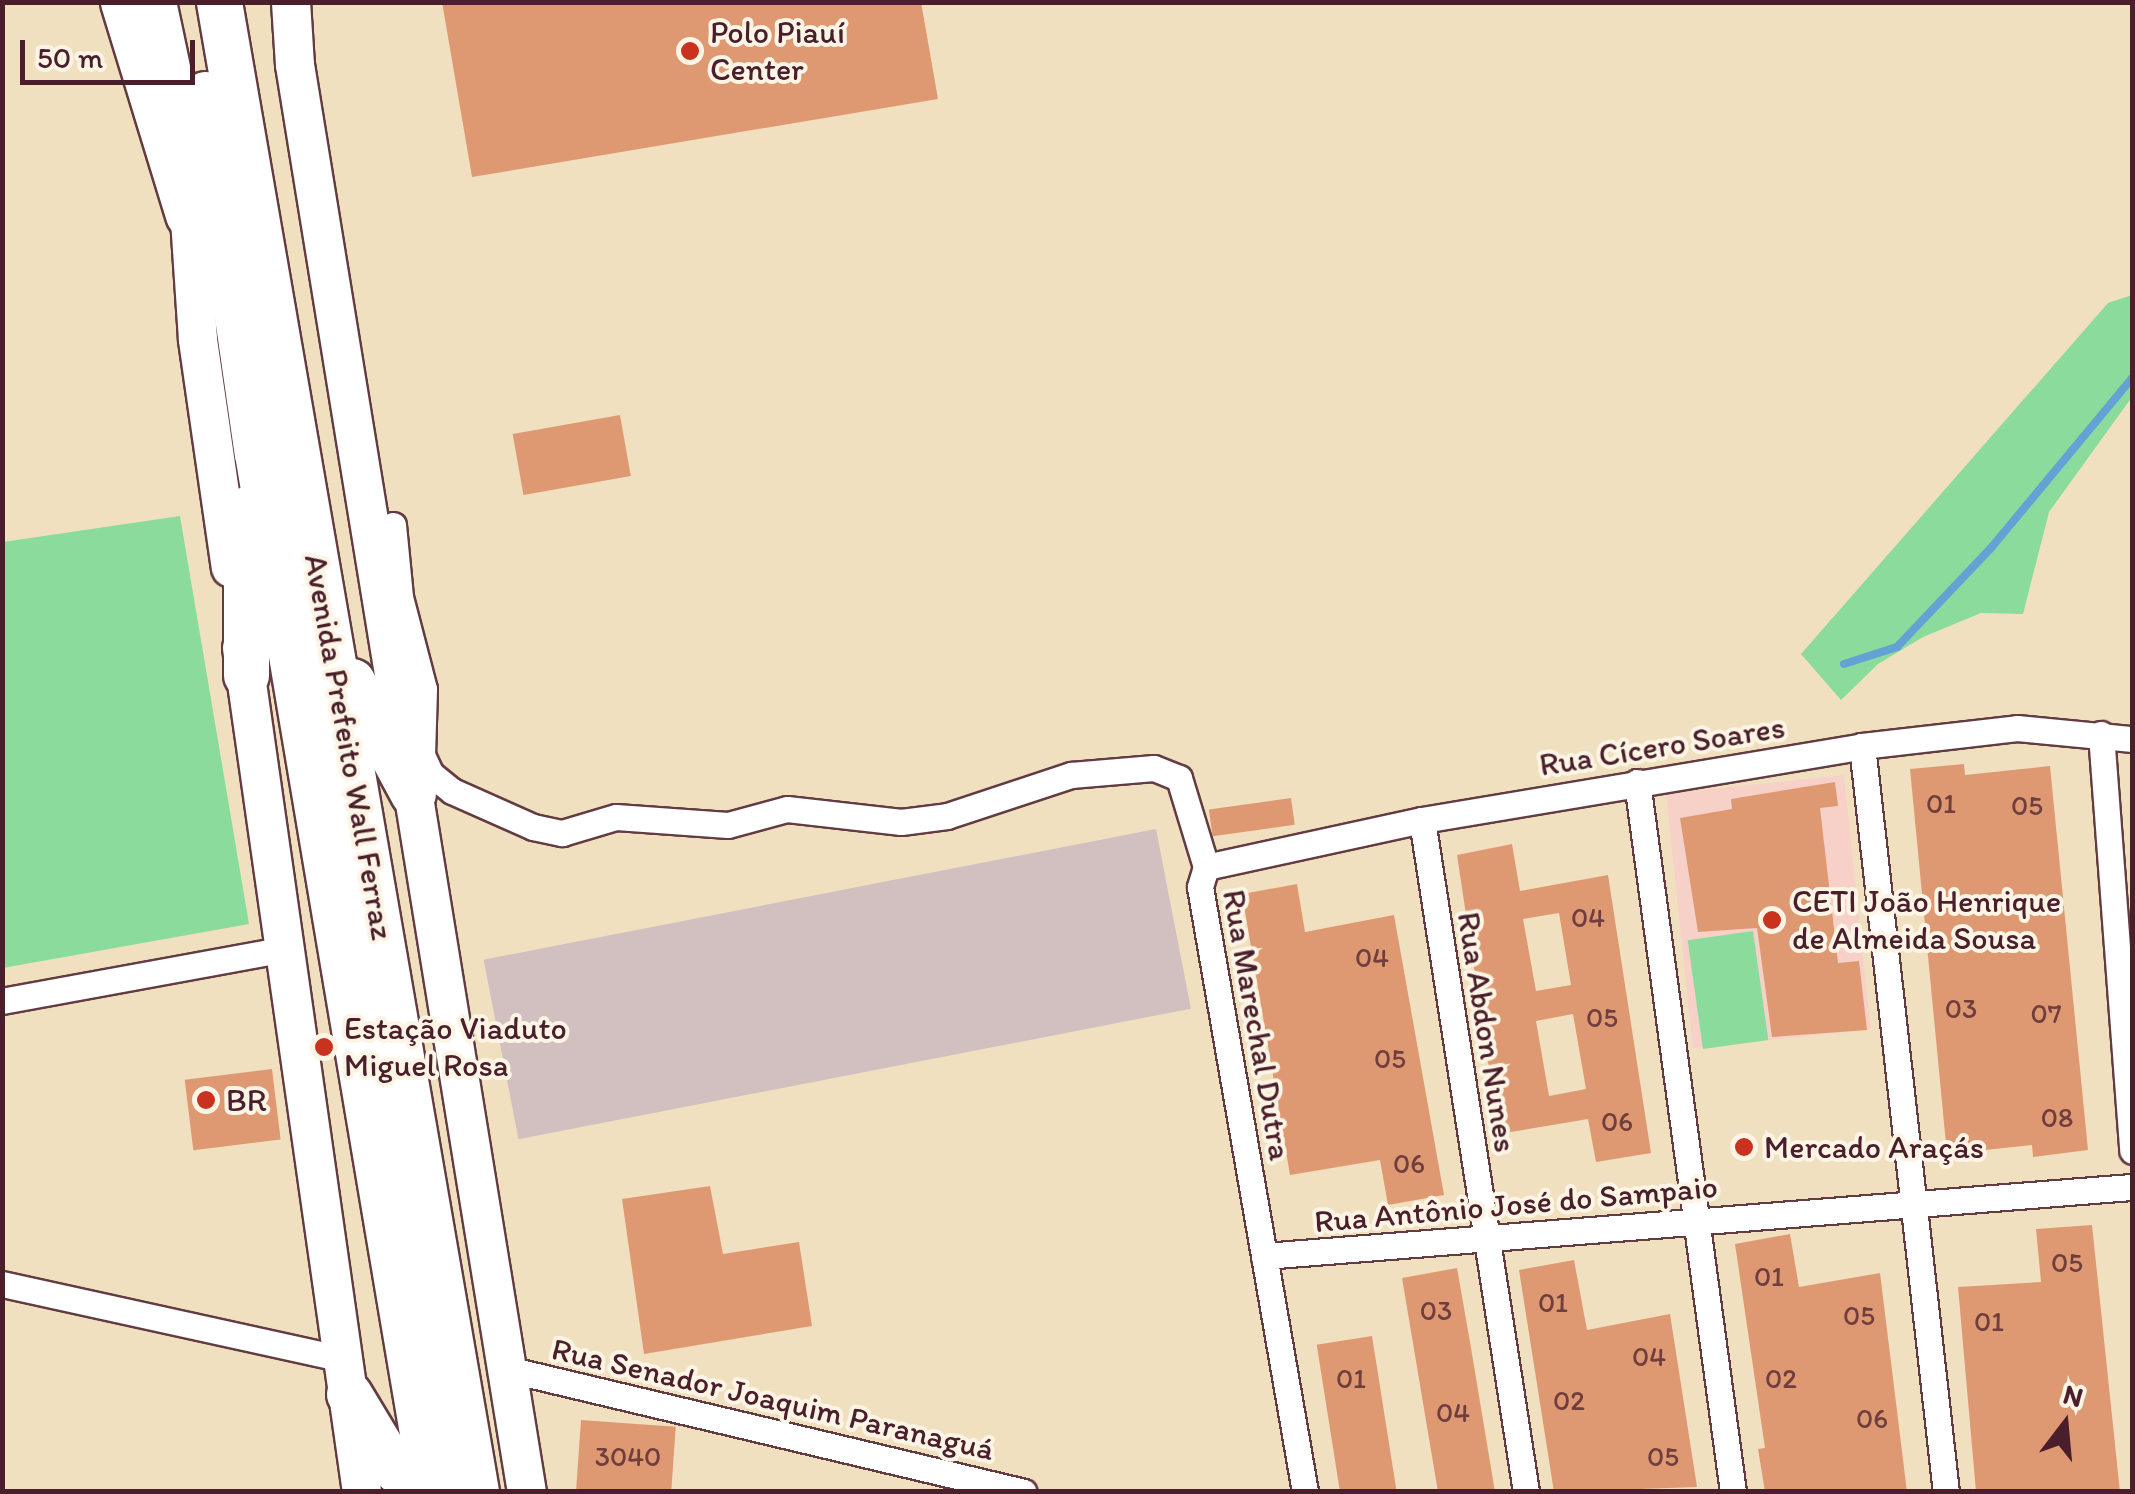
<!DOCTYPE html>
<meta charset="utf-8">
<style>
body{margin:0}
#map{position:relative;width:2135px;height:1494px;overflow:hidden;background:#f1e0c0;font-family:Itim,sans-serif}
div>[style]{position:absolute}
.built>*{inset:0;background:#f7d1c8;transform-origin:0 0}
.industrial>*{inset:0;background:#d2bfc0;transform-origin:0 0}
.green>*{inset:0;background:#8adb9c;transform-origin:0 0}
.stream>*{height:8px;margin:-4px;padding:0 4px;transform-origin:4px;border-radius:4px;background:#64a2d6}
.building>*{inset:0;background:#de9973;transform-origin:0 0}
.roads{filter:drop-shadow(2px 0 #633c41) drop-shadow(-2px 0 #633c41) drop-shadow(0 2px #633c41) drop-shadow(0 -2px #633c41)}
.street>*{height:25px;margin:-12.5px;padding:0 12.5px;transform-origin:12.5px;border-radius:12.5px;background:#fff}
.primary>*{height:38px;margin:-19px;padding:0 19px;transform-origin:19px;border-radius:19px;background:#fff}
.highway>*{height:45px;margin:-22.5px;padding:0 22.5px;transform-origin:22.5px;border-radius:22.5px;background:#fff}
.dots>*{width:28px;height:28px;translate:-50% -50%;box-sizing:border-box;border:5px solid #fcf5e5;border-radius:50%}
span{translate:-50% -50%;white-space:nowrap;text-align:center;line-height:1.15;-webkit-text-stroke:8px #fcf5e5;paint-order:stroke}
.number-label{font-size:28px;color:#6f3e3d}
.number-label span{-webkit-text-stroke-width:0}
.poi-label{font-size:32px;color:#4a1f2b}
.left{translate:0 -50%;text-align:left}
.street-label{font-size:32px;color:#4a1f2b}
.frame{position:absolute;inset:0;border:5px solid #4a1f2b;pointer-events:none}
.north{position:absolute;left:2015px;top:1374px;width:100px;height:100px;-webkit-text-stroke:8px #fcf5e5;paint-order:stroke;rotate:16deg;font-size:28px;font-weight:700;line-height:40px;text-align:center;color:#4a1f2b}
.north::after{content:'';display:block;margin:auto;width:35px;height:45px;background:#4a1f2b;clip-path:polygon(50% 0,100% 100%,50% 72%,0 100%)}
.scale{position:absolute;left:20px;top:40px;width:175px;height:45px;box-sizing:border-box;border:5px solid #4a1f2b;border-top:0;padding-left:12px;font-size:30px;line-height:35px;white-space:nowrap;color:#4a1f2b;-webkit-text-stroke:8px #fcf5e5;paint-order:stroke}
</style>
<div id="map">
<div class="built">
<i style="left:1844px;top:775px;width:256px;height:179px;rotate:84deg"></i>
</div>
<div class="industrial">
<i style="left:1156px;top:829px;width:183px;height:685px;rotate:79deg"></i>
</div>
<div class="green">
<i style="clip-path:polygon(2132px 295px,2132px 397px,2049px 512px,2023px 614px,1981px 613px,1923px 637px,1878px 664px,1841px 700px,1801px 654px,2108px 303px)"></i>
<i style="clip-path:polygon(180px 516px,249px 924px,3px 968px,3px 542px)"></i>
<i style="left:1753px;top:931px;width:110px;height:66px;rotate:82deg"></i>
</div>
<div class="stream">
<i style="left:1844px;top:664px;width:56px;rotate:-17.8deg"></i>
<i style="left:1897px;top:647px;width:137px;rotate:-46.5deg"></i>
<i style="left:1991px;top:548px;width:221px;rotate:-50.3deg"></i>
</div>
<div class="building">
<i style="clip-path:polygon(442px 2px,921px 2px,938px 99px,472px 177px)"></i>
<i style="left:620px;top:415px;width:62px;height:109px;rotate:80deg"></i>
<i style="clip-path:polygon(1964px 764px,1965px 775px,2050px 766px,2088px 1150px,2033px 1157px,2032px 1145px,1947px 1154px,1910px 769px)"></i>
<i style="clip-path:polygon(1835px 782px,1838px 806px,1820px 808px,1838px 963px,1859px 961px,1867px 1030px,1772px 1037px,1757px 928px,1698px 932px,1680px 818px,1732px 809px,1731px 799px)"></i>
<i style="left:1291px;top:798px;width:27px;height:83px;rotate:82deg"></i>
<i style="clip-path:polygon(evenodd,1512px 844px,1520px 891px,1608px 875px,1651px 1153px,1596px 1162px,1588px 1119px,1499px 1134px,1457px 855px,1512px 844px,1559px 913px,1571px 985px,1536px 991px,1523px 919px,1559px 913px,1512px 844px,1573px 1014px,1586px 1089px,1549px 1096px,1536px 1021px,1573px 1014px)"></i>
<i style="clip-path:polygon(1297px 884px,1305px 932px,1394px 915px,1444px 1195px,1388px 1205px,1380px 1160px,1290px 1175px,1242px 894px)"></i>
<i style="left:272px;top:1069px;width:71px;height:88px;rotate:83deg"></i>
<i style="clip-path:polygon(710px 1186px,723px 1254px,799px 1242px,812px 1326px,644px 1354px,622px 1199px)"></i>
<i style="clip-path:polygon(2092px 1225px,2120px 1492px,1976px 1492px,1958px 1287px,2041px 1282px,2036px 1229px)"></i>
<i style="clip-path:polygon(1790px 1234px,1799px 1287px,1880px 1273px,1907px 1492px,1765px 1492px,1758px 1449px,1765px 1448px,1735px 1244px)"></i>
<i style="clip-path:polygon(1574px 1260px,1587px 1330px,1670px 1314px,1697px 1487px,1554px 1492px,1519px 1270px)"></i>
<i style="clip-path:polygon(1457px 1268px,1470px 1342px,1495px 1492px,1438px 1492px,1402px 1278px)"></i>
<i style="left:1372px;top:1336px;width:158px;height:56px;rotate:81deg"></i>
<i style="left:581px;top:1420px;width:95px;height:72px;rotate:4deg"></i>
</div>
<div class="roads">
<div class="street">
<i style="left:393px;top:525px;width:72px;rotate:84.4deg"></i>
<i style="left:400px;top:597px;width:95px;rotate:75.4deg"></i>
<i style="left:424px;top:689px;width:66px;rotate:91.7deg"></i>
<i style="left:422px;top:755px;width:21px;rotate:65deg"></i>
<i style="left:431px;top:774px;width:27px;rotate:39deg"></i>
<i style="left:452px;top:791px;width:89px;rotate:24deg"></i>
<i style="left:533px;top:827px;width:30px;rotate:12deg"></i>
<i style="left:562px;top:833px;width:56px;rotate:-16.5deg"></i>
<i style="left:616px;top:817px;width:112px;rotate:4.1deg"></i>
<i style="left:728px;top:825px;width:61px;rotate:-15.2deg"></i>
<i style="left:787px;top:809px;width:115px;rotate:6.5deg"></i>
<i style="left:901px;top:822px;width:46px;rotate:-7.4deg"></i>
<i style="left:947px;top:816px;width:131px;rotate:-18.3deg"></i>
<i style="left:1071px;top:775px;width:83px;rotate:-4.8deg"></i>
<i style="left:1154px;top:768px;width:27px;rotate:22deg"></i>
<i style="left:1179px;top:778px;width:93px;rotate:73.1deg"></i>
<i style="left:2101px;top:734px;width:418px;rotate:85.7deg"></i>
<i style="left:1862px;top:746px;width:751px;rotate:83.58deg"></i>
<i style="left:1637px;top:782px;width:716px;rotate:82.3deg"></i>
<i style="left:1422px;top:820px;width:680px;rotate:81.2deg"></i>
<i style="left:1206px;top:867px;width:221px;rotate:-12.3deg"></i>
<i style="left:1422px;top:820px;width:446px;rotate:-9.5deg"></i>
<i style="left:1862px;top:746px;width:156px;rotate:-6.6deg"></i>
<i style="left:2017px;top:728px;width:116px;rotate:5.5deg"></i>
<i style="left:1206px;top:867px;width:21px;rotate:107deg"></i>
<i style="left:1200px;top:887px;width:614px;rotate:80.15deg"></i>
<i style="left:2px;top:1001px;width:284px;rotate:-10.4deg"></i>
<i style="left:1264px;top:1256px;width:871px;rotate:-4.55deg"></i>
<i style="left:2px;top:1284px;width:349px;rotate:12.4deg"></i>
<i style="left:507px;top:1369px;width:531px;rotate:13.38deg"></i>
</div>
<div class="primary">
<i style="left:157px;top:2px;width:130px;rotate:78deg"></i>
<i style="left:184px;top:129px;width:211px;rotate:86.2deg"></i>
<i style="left:198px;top:340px;width:230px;rotate:81.8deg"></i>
<i style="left:291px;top:2px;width:63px;rotate:86.4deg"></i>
<i style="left:295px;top:65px;width:1446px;rotate:80.77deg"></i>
<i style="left:242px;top:648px;width:852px;rotate:81.91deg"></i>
</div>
<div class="highway">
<i style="left:123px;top:2px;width:223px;rotate:73deg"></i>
<i style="left:219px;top:2px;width:1512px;rotate:80.21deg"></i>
<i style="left:205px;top:94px;width:363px;rotate:81.8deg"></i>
<i style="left:257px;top:453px;width:1054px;rotate:80.44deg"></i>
<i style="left:246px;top:509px;width:166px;rotate:90deg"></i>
<i style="left:352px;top:681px;width:128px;rotate:61.6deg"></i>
<i style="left:349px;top:1394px;width:85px;rotate:58.9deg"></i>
<i style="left:393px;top:1467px;width:38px;rotate:41deg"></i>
</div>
</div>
<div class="dots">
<i style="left:690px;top:51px;background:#c8321e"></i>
<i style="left:1772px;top:920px;background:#c8321e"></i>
<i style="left:324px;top:1047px;background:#c8321e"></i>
<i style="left:206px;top:1100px;background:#c8321e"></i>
<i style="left:1744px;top:1147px;background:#c8321e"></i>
</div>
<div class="number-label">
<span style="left:1941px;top:803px">01</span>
<span style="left:2027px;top:805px">05</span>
<span style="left:1588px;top:917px">04</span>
<span style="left:1372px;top:957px">04</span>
<span style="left:1961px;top:1008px">03</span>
<span style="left:2046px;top:1013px">07</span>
<span style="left:1602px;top:1017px">05</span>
<span style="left:1390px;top:1058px">05</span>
<span style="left:2057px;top:1117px">08</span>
<span style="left:1617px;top:1121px">06</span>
<span style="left:1409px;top:1163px">06</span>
<span style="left:2067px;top:1262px">05</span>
<span style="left:1769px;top:1276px">01</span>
<span style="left:1553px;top:1302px">01</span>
<span style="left:1436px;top:1310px">03</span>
<span style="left:1859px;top:1315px">05</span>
<span style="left:1989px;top:1321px">01</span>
<span style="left:1649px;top:1356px">04</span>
<span style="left:1351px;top:1378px">01</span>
<span style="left:1781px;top:1378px">02</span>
<span style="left:1569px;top:1400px">02</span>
<span style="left:1453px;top:1412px">04</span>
<span style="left:1872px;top:1418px">06</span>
<span style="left:628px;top:1456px">3040</span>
<span style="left:1663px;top:1456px">05</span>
</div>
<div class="poi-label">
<span class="left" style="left:710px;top:51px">Polo Piauí<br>Center</span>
<span class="left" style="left:1792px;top:920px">CETI João Henrique<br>de Almeida Sousa</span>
<span class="left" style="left:344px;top:1047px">Estação Viaduto<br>Miguel Rosa</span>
<span class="left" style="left:226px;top:1100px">BR</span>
<span class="left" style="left:1764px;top:1147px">Mercado Araçás</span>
</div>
<div class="street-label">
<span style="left:1662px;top:746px;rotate:-9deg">Rua Cícero Soares</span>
<span style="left:349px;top:747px;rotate:80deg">Avenida Prefeito Wall Ferraz</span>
<span style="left:1257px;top:1025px;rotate:80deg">Rua Marechal Dutra</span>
<span style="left:1487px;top:1032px;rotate:81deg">Rua Abdon Nunes</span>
<span style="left:1516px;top:1204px;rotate:-5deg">Rua Antônio José do Sampaio</span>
<span style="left:773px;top:1399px;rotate:13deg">Rua Senador Joaquim Paranaguá</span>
</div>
<div class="frame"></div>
<div class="north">N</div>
<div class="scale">50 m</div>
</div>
